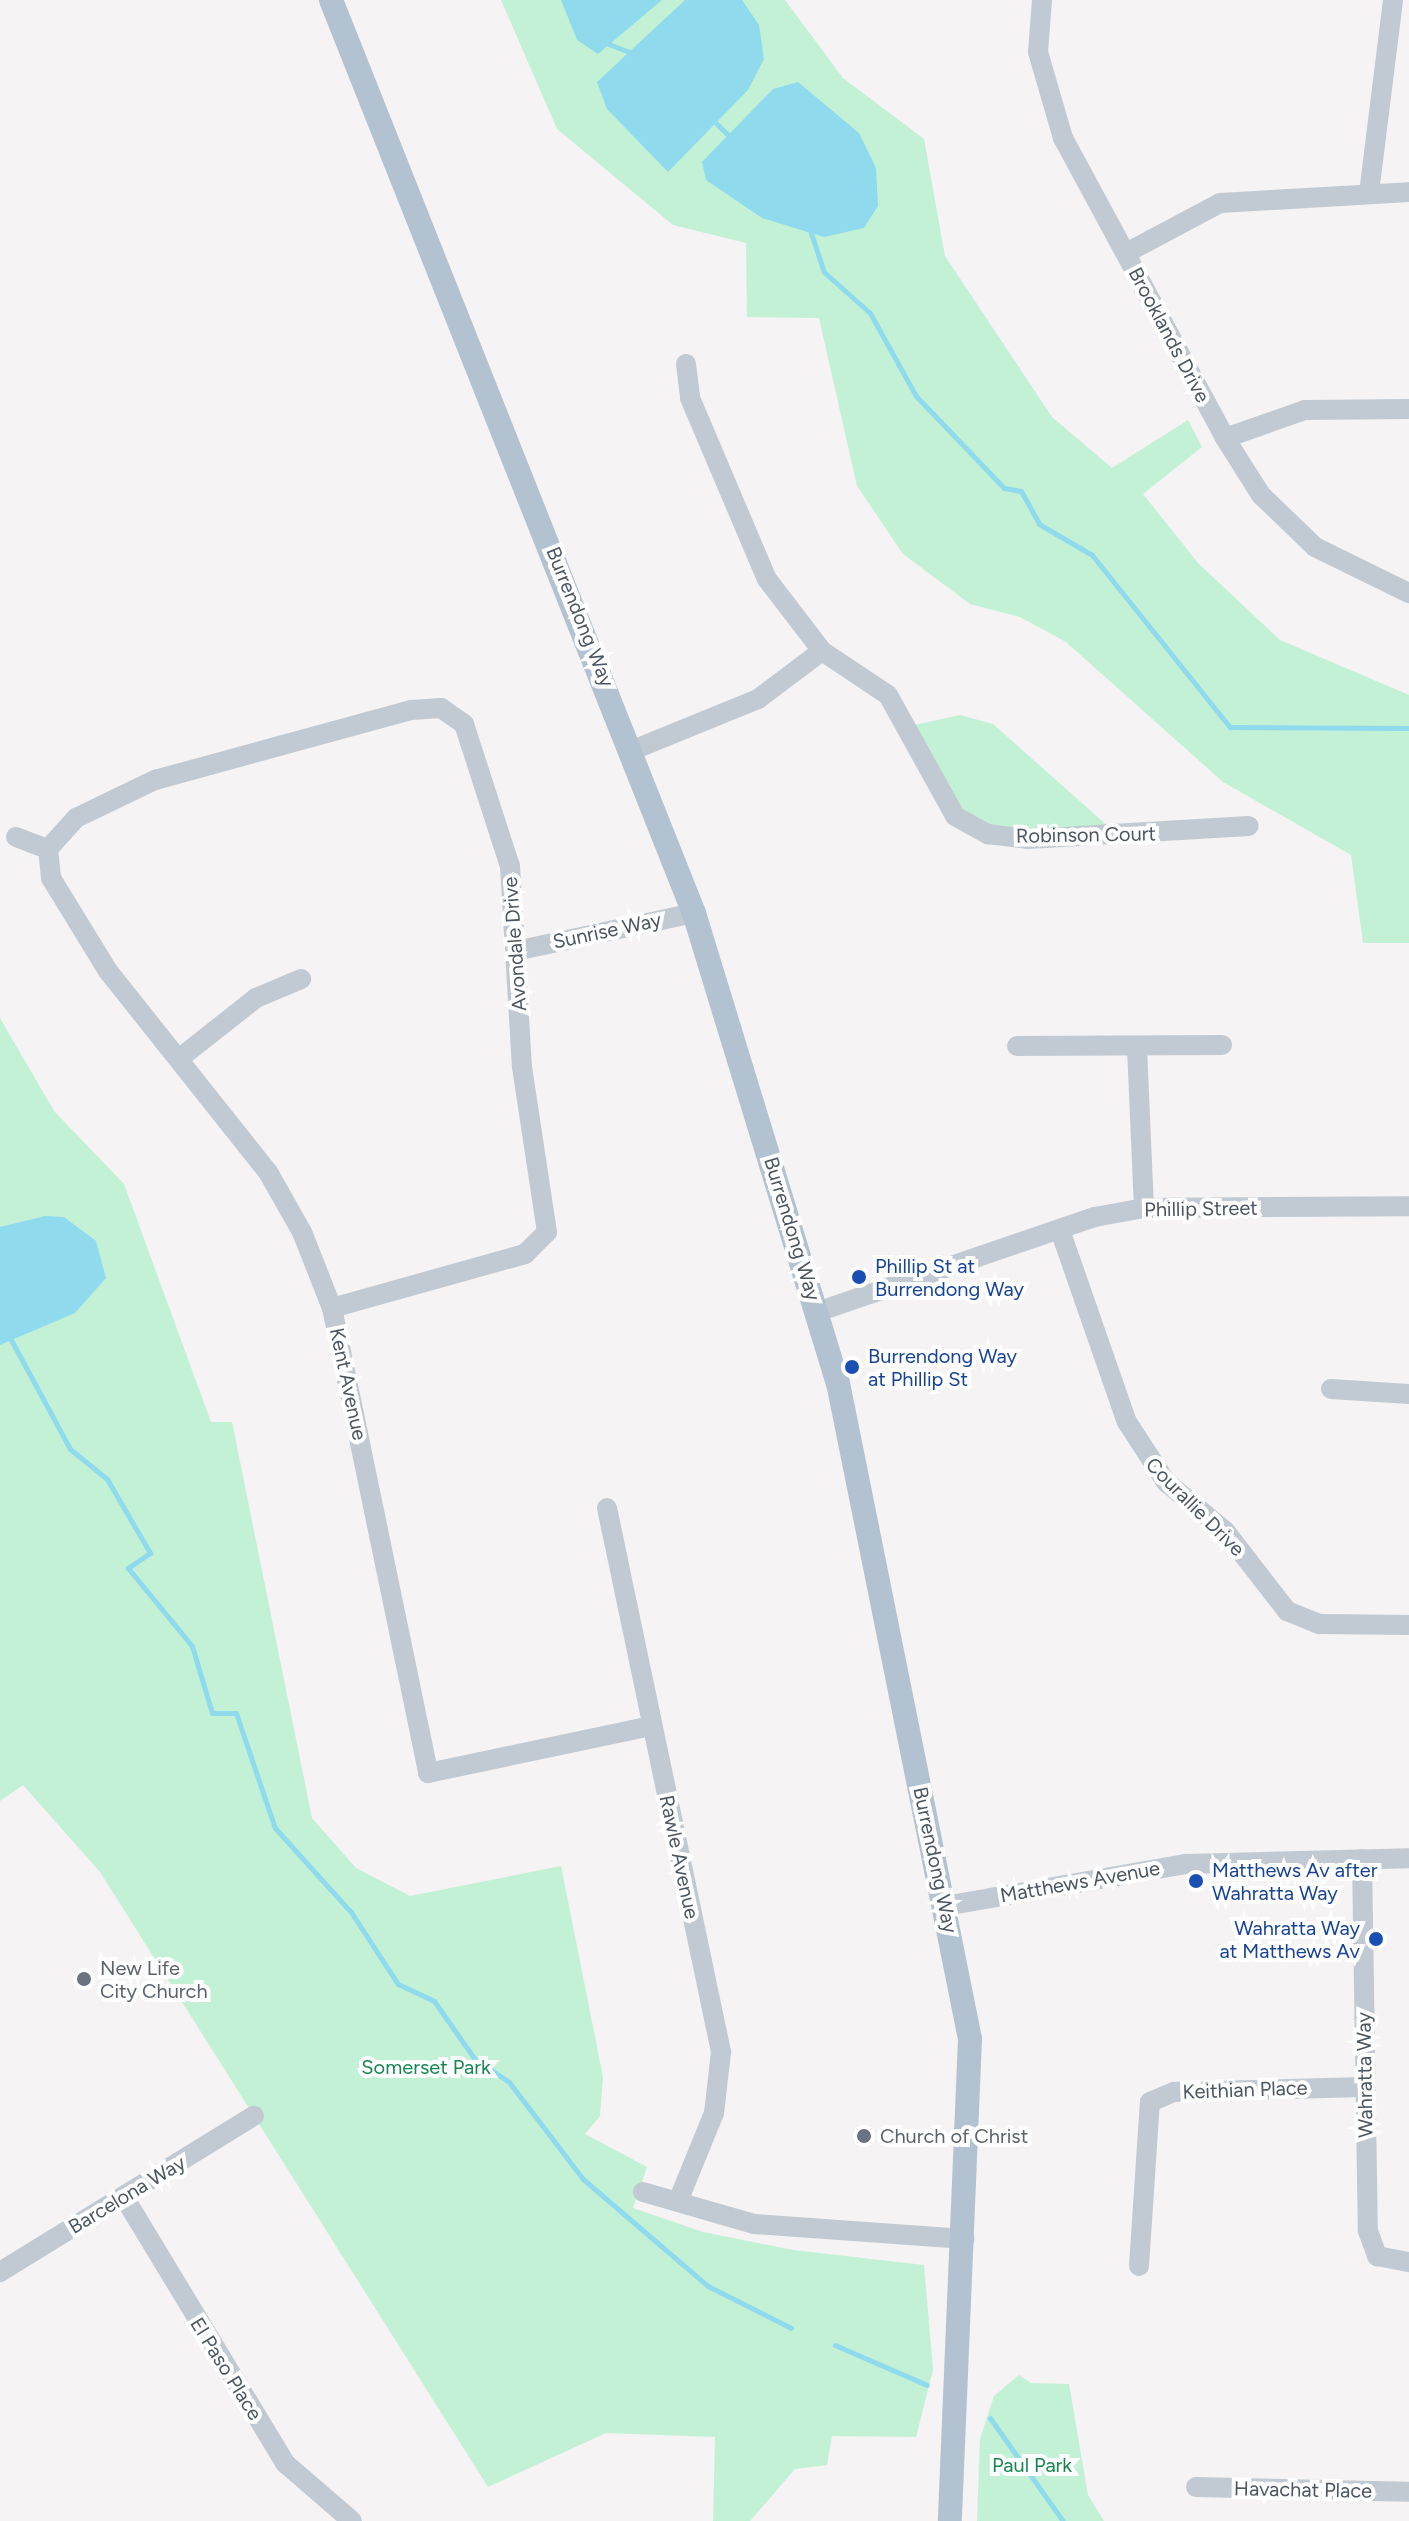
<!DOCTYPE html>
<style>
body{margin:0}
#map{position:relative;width:1409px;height:2521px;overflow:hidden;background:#f5f3f3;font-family:Figtree,sans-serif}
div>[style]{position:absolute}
.green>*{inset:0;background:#c3f1d5}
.water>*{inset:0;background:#90daee}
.stream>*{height:5px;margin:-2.5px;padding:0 2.5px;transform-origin:2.5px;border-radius:2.5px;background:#90daee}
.minor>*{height:20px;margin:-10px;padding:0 10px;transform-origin:10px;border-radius:10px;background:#c1cad2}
.major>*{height:24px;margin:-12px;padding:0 12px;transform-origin:12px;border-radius:12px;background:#b3c2d1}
.dots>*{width:22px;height:22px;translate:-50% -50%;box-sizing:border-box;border:4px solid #fff;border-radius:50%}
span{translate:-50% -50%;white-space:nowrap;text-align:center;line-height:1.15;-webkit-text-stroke:8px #fff;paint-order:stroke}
.street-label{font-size:20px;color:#4a5661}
.transit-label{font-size:20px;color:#164399}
.left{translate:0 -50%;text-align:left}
.right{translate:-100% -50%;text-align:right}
.worship-label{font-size:20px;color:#5b616d}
.park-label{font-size:20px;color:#17864f}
</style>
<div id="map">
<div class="green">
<i style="clip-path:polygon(501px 0,785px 0,843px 78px,924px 139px,945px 256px,1052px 417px,1112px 468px,1188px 420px,1202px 447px,1143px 494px,1198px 563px,1280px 640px,1409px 695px,1409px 943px,1363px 943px,1351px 855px,1223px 782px,1066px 642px,1020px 617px,970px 604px,903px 554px,857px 486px,819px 318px,747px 317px,746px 243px,673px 225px,557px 129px)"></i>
<i style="clip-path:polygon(960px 715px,993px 724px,1119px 836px,1028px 839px,955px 816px,910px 726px)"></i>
<i style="clip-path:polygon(0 1018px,54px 1111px,124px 1184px,211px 1422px,232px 1422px,312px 1818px,356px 1868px,410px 1896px,561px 1866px,603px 2077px,600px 2116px,585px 2134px,647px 2167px,633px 2208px,703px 2232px,793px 2250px,924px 2265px,933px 2370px,916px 2437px,832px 2436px,827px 2465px,795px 2469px,750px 2521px,713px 2521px,715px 2437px,606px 2433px,488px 2487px,100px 1872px,23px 1785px,0 1801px)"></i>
<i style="clip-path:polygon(1019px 2375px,1031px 2383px,1069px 2384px,1088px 2495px,1104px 2521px,977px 2521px,980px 2439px,994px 2396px)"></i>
</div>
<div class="water">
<i style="clip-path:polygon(561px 0,662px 0,598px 54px,577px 40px)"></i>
<i style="clip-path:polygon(685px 0,742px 0,759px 25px,764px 59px,748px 90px,668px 172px,607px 109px,597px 82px)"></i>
<i style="clip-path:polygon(798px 82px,859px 133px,876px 168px,878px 206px,864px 228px,824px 237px,762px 218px,706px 180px,702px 162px,773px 89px)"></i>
<i style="clip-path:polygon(45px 1216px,64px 1217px,96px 1241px,106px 1278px,75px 1313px,0 1345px,0 1227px)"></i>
</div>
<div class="stream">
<i style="left:606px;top:43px;width:30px;rotate:21deg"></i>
<i style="left:712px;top:119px;width:30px;rotate:45deg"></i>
<i style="left:809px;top:227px;width:47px;rotate:71.6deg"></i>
<i style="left:824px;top:272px;width:62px;rotate:41.7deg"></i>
<i style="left:870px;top:313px;width:95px;rotate:61deg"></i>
<i style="left:916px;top:396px;width:127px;rotate:46.3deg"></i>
<i style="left:1004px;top:488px;width:17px;rotate:10deg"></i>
<i style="left:1021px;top:491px;width:38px;rotate:61deg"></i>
<i style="left:1039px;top:524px;width:61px;rotate:30.3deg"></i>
<i style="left:1092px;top:555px;width:221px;rotate:51.3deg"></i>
<i style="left:1230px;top:727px;width:179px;rotate:0.3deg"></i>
<i style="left:9px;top:1336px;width:128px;rotate:61.6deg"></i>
<i style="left:70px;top:1449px;width:48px;rotate:39deg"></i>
<i style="left:107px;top:1479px;width:86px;rotate:59.8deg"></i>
<i style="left:150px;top:1553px;width:27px;rotate:146deg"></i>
<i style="left:128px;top:1568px;width:101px;rotate:50.6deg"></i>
<i style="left:192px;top:1646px;width:70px;rotate:73.4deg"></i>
<i style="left:212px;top:1713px;width:24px"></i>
<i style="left:236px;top:1713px;width:121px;rotate:71.3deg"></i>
<i style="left:275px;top:1828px;width:113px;rotate:47.9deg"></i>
<i style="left:351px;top:1912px;width:86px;rotate:56.9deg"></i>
<i style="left:398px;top:1984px;width:40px;rotate:25deg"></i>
<i style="left:434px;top:2001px;width:70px;rotate:54.9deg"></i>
<i style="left:474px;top:2058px;width:42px;rotate:34.4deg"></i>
<i style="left:509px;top:2082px;width:122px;rotate:52.7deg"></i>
<i style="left:583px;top:2179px;width:165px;rotate:40.6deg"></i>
<i style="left:708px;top:2286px;width:93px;rotate:26.8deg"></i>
<i style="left:835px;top:2345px;width:100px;rotate:23.5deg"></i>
<i style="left:990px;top:2418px;width:126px;rotate:54.7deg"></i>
</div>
<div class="minor">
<i style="left:1042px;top:0;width:52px;rotate:94.4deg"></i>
<i style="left:1038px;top:52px;width:90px;rotate:73.8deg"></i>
<i style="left:1063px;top:138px;width:341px;rotate:61.6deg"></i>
<i style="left:1225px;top:438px;width:67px;rotate:57.7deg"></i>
<i style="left:1261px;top:495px;width:75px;rotate:43.9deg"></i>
<i style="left:1315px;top:547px;width:105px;rotate:26.1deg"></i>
<i style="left:1369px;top:193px;width:194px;rotate:-82.9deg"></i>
<i style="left:1126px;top:253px;width:106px;rotate:-28deg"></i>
<i style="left:1220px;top:203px;width:189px;rotate:-3.3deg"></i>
<i style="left:686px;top:364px;width:34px;rotate:83deg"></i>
<i style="left:690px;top:398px;width:197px;rotate:67deg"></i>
<i style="left:767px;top:579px;width:91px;rotate:52.6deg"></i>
<i style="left:822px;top:651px;width:79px;rotate:33.7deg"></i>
<i style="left:888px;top:695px;width:138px;rotate:61deg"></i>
<i style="left:955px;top:816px;width:38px;rotate:29deg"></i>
<i style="left:988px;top:834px;width:40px;rotate:7.1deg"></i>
<i style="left:1028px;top:839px;width:221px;rotate:-3.4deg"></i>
<i style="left:1225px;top:438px;width:85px;rotate:-19.3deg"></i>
<i style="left:1305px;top:410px;width:104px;rotate:-0.6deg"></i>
<i style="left:633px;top:750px;width:135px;rotate:-22.2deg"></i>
<i style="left:758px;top:699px;width:80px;rotate:-36.9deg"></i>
<i style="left:16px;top:837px;width:34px;rotate:21deg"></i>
<i style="left:48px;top:849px;width:42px;rotate:-47.9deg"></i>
<i style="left:76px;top:818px;width:88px;rotate:-25.7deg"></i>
<i style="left:155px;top:780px;width:265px;rotate:-15.3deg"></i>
<i style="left:411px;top:710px;width:30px;rotate:-4deg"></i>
<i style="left:441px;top:708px;width:28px;rotate:35deg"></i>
<i style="left:464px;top:724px;width:149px;rotate:72.1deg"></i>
<i style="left:510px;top:866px;width:201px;rotate:86.6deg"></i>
<i style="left:522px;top:1067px;width:167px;rotate:81.4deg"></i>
<i style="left:547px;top:1232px;width:31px;rotate:135deg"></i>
<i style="left:525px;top:1254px;width:200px;rotate:164.4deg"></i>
<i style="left:48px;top:849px;width:29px;rotate:84deg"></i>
<i style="left:51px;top:878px;width:109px;rotate:58.5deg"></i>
<i style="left:108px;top:971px;width:257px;rotate:51.5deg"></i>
<i style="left:268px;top:1172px;width:69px;rotate:60.5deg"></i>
<i style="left:302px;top:1232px;width:82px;rotate:68.5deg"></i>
<i style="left:332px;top:1308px;width:475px;rotate:78.3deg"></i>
<i style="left:428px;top:1773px;width:228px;rotate:-11.9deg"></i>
<i style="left:520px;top:950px;width:178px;rotate:-12deg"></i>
<i style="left:1017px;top:1046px;width:205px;rotate:-0.3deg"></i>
<i style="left:1137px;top:1048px;width:160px;rotate:87.5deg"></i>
<i style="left:180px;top:1058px;width:97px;rotate:-38.3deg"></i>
<i style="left:256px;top:998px;width:49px;rotate:-22.9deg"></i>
<i style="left:1061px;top:1233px;width:200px;rotate:70.8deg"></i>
<i style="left:1127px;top:1422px;width:72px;rotate:57deg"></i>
<i style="left:1166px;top:1482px;width:77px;rotate:39.7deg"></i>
<i style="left:1225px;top:1531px;width:101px;rotate:52.2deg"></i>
<i style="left:1287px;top:1611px;width:35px;rotate:22deg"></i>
<i style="left:1320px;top:1624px;width:89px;rotate:0.6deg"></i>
<i style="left:817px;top:1312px;width:294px;rotate:-18.9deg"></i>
<i style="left:1095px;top:1217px;width:50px;rotate:-10.4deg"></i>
<i style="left:1144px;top:1208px;width:265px;rotate:-0.4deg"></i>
<i style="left:1331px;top:1389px;width:78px;rotate:3.7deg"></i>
<i style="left:607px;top:1508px;width:556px;rotate:78.16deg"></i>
<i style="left:721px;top:2052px;width:61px;rotate:96.5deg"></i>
<i style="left:714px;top:2113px;width:95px;rotate:112.2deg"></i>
<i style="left:1362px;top:1859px;width:372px;rotate:89.1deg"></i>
<i style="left:1368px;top:2231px;width:27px;rotate:70deg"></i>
<i style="left:1377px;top:2256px;width:33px;rotate:11deg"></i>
<i style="left:945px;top:1906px;width:245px;rotate:-9.9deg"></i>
<i style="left:1186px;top:1864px;width:223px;rotate:-1.5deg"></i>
<i style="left:643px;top:2192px;width:116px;rotate:16.1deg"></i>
<i style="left:754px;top:2224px;width:211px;rotate:4.1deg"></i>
<i style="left:124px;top:2197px;width:312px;rotate:58.8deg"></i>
<i style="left:286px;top:2464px;width:87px;rotate:40.8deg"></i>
<i style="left:1139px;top:2266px;width:164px;rotate:-86.2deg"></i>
<i style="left:1150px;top:2102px;width:26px;rotate:-23deg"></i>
<i style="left:1174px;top:2092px;width:190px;rotate:-1.5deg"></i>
<i style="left:0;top:2272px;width:298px;rotate:-31.6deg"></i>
<i style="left:1196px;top:2487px;width:213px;rotate:1.3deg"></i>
</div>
<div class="major">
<i style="left:331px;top:0;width:983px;rotate:68.32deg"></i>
<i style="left:694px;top:913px;width:492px;rotate:73deg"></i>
<i style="left:838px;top:1383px;width:669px;rotate:78.62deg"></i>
<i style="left:970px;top:2039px;width:482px;rotate:92.4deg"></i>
</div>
<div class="dots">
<i style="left:859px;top:1277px;background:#1a4fb4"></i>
<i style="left:852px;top:1367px;background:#1a4fb4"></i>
<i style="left:1196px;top:1881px;background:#1a4fb4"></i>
<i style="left:1376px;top:1939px;background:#1a4fb4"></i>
<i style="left:84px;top:1979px;background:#6b7280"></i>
<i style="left:864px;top:2136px;background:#6b7280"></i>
</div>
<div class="street-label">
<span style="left:1169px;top:335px;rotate:62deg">Brooklands Drive</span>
<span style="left:580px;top:617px;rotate:68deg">Burrendong Way</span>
<span style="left:1086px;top:835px;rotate:-1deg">Robinson Court</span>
<span style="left:607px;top:931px;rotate:-12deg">Sunrise Way</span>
<span style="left:515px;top:944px;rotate:-94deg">Avondale Drive</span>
<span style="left:1201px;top:1209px;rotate:-1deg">Phillip Street</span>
<span style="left:792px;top:1229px;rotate:73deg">Burrendong Way</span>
<span style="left:348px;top:1384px;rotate:78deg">Kent Avenue</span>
<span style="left:1195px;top:1507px;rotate:45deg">Courallie Drive</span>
<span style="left:679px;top:1857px;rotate:78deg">Rawle Avenue</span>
<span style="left:935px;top:1860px;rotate:78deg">Burrendong Way</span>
<span style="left:1080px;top:1882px;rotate:-10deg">Matthews Avenue</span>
<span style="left:1365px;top:2075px;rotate:-91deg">Wahratta Way</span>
<span style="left:1245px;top:2090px;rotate:-2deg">Keithian Place</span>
<span style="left:127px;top:2195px;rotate:-31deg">Barcelona Way</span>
<span style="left:226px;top:2369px;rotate:58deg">El Paso Place</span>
<span style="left:1303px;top:2490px;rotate:1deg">Havachat Place</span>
</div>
<div class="transit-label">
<span class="left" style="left:875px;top:1278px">Phillip St at<br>Burrendong Way</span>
<span class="left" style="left:868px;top:1368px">Burrendong Way<br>at Phillip St</span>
<span class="left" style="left:1212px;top:1882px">Matthews Av after<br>Wahratta Way</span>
<span class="right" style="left:1360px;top:1940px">Wahratta Way<br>at Matthews Av</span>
</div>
<div class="worship-label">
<span class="left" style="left:100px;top:1980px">New Life<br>City Church</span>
<span class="left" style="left:880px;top:2136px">Church of Christ</span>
</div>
<div class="park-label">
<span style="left:426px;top:2067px">Somerset Park</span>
<span style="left:1032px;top:2465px">Paul Park</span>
</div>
</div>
